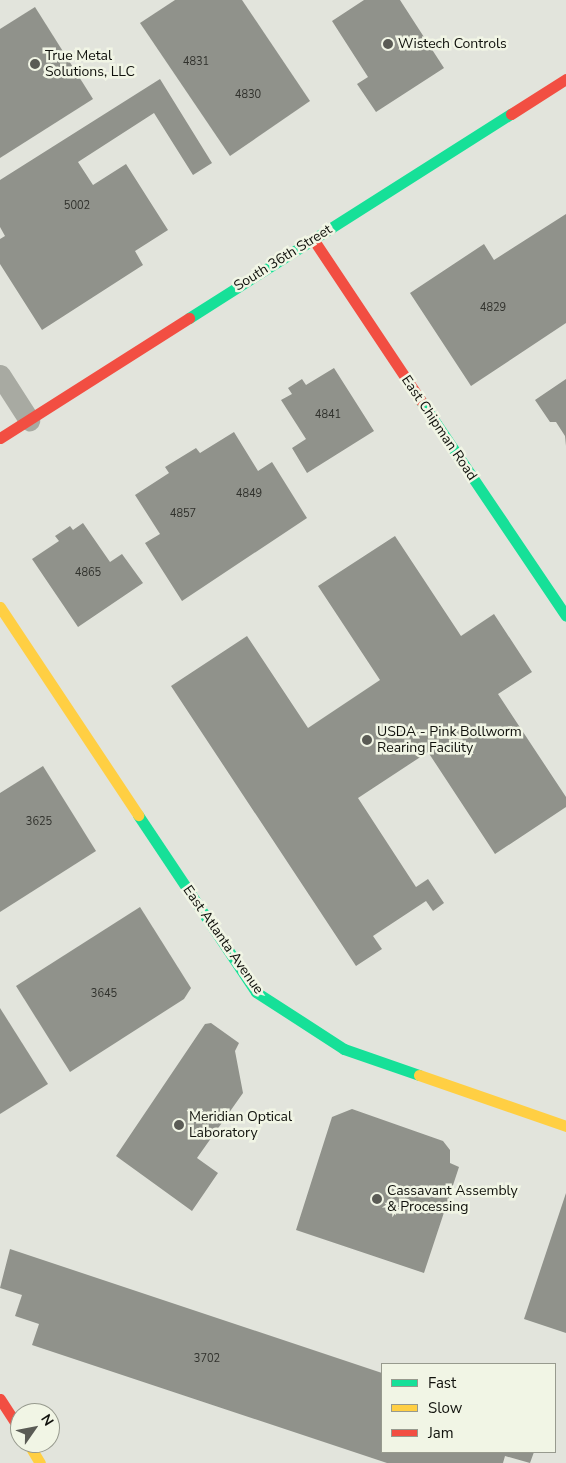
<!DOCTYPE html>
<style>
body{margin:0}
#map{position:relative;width:566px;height:1463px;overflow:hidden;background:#e2e4dc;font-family:"Nunito Sans",sans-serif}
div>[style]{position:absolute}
.building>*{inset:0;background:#90928b}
.street>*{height:21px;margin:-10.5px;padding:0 10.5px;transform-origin:10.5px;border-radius:10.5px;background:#a8aaa2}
.fast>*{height:11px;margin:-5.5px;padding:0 5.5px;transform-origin:5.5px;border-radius:5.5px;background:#16e098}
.slow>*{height:11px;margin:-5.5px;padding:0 5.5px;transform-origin:5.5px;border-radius:5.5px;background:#ffcf43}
.jam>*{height:11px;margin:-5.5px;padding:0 5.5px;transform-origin:5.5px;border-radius:5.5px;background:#f24e42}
.dots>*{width:14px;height:14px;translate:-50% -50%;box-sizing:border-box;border:2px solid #f1f5e5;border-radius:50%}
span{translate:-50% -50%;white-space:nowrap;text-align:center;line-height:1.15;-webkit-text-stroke:5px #f1f5e5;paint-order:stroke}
.number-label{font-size:11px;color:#30312c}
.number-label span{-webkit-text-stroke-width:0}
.poi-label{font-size:14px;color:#10110c}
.left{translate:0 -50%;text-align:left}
.street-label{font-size:14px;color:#10110c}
.legend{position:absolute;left:381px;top:1363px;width:175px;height:90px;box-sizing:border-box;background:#f1f5e5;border:1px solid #979a8e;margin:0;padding:6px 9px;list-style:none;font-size:15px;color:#10110c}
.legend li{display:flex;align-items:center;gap:10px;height:25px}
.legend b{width:25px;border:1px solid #979a8e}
.north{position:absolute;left:10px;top:1403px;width:50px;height:50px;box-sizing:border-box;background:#f1f5e5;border:1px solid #979a8e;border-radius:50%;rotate:57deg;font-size:14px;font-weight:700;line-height:20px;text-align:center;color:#10110c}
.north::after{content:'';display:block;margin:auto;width:18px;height:22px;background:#5a5b55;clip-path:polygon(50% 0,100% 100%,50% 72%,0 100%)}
</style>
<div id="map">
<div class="building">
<i style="clip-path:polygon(175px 0,242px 0,310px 101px,230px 156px,140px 23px)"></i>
<i style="clip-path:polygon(364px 0,400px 0,444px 68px,376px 112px,357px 84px,368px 77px,332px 21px)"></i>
<i style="clip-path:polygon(35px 7px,93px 99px,0 158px,0 29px)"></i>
<i style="clip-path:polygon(160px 79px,212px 163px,193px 175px,154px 113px,78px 162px,93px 185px,126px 164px,168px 230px,135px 251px,143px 265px,42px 330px,0 264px,0 239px,5px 236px,0 227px,0 180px)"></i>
<i style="clip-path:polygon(566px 214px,566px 323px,471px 386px,410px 293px,484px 244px,494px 260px)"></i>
<i style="clip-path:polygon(334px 368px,374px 431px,307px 473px,292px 448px,306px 439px,281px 400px,292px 394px,288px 388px,302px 379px,306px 385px)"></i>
<i style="clip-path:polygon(566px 379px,566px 446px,565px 436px,556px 422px,550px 422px,535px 400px)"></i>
<i style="clip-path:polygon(234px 432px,258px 471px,272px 462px,307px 518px,182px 601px,145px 543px,160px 534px,135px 495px,169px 473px,165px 467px,196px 448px,200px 453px)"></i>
<i style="clip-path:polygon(83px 523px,110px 562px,122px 554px,143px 583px,78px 627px,32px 559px,59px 541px,55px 536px,70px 526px,73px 530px)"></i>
<i style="clip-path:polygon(395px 536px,461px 636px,494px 614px,532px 672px,498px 694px,566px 797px,566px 807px,495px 854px,428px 752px,358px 798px,416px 887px,428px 879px,444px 903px,433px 911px,426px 901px,373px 936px,382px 949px,356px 966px,171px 686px,247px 636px,308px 728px,380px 680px,318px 586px)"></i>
<i style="clip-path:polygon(43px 766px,96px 851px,0 912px,0 793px)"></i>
<i style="clip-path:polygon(140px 907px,191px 988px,184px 999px,70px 1072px,16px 986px)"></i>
<i style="clip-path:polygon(0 1008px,48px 1084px,0 1114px)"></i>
<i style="clip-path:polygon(211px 1023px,239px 1043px,235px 1051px,243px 1093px,197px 1158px,218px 1173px,192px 1211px,116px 1156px,205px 1024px)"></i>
<i style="clip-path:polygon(352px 1109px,443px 1141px,450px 1150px,450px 1163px,459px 1167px,424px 1273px,296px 1230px,332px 1117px)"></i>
<i style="clip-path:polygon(566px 1193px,566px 1333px,524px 1319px)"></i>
<i style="clip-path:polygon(10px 1249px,382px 1373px,382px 1452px,534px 1452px,530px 1463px,505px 1456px,503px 1463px,387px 1463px,32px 1345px,39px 1324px,15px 1316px,22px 1295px,0 1288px)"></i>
</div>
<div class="street">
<i style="left:0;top:375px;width:54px;rotate:57.2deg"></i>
</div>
<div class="fast">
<i style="left:189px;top:318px;width:381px;rotate:-32.4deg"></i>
<i style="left:421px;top:401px;width:259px;rotate:56deg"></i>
<i style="left:138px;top:815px;width:213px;rotate:56.3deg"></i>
<i style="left:256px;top:992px;width:105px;rotate:32.9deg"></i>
<i style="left:344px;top:1049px;width:79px;rotate:19.1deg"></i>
</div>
<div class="slow">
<i style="left:0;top:607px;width:250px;rotate:56.4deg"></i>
<i style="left:419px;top:1075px;width:156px;rotate:19.1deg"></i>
<i style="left:28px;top:1443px;width:23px;rotate:59deg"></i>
</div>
<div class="jam">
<i style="left:511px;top:114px;width:65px;rotate:-32.5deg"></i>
<i style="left:313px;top:239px;width:195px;rotate:56.3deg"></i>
<i style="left:0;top:438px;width:224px;rotate:-32.4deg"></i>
<i style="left:0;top:1399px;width:37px;rotate:57deg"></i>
</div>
<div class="dots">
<i style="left:388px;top:44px;background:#5a5b55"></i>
<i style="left:35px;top:64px;background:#5a5b55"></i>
<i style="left:367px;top:740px;background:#5a5b55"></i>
<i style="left:179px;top:1125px;background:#5a5b55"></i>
<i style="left:377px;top:1199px;background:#5a5b55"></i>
</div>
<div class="number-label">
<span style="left:196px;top:62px">4831</span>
<span style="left:248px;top:95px">4830</span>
<span style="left:77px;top:206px">5002</span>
<span style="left:493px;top:308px">4829</span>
<span style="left:328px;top:415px">4841</span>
<span style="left:249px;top:494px">4849</span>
<span style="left:183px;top:514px">4857</span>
<span style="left:88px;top:573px">4865</span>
<span style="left:39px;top:822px">3625</span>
<span style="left:104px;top:994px">3645</span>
<span style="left:207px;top:1359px">3702</span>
</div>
<div class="poi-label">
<span class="left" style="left:398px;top:44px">Wistech Controls</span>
<span class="left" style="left:45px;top:64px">True Metal<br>Solutions, LLC</span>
<span class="left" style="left:377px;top:740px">USDA - Pink Bollworm<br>Rearing Facility</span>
<span class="left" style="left:189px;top:1125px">Meridian Optical<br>Laboratory</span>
<span class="left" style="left:387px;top:1199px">Cassavant Assembly<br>&amp; Processing</span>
</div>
<div class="street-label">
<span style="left:283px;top:258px;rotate:-32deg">South 36th Street</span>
<span style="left:439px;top:428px;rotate:56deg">East Chipman Road</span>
<span style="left:223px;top:940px;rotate:55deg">East Atlanta Avenue</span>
</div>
<ul class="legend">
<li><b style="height:6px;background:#16e098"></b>Fast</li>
<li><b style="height:6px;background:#ffcf43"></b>Slow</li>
<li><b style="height:6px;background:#f24e42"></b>Jam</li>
</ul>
<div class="north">N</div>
</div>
